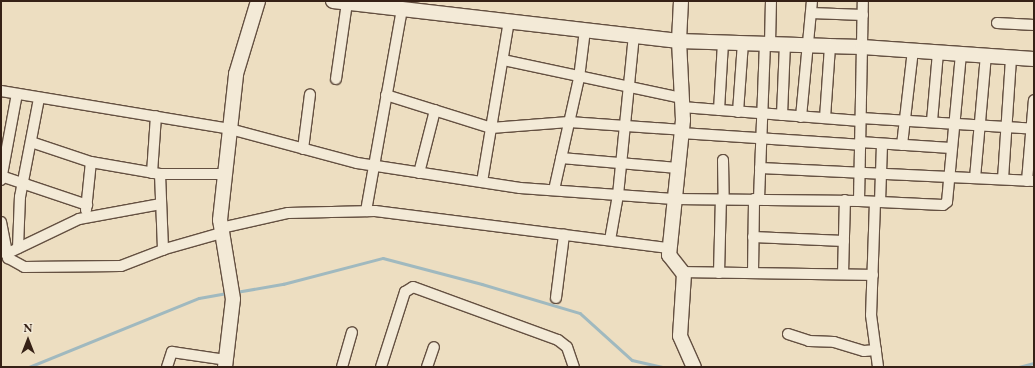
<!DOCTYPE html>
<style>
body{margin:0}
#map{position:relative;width:1035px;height:368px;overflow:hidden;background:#eddec1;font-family:"EB Garamond",serif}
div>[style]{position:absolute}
.stream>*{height:2.5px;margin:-1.25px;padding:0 1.25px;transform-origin:1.25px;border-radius:1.25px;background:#a0b9bf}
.roads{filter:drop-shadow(1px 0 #645041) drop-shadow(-1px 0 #645041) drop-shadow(0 1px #645041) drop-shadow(0 -1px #645041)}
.street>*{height:10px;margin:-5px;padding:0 5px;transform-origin:5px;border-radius:5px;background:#f3ead7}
.secondary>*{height:14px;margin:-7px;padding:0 7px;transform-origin:7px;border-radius:7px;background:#f3ead7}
span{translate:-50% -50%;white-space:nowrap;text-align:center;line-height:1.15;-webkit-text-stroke:4px #f3ead7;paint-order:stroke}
.frame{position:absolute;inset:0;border:2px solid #362116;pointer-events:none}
.north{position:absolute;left:8px;top:320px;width:40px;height:40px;-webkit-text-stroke:3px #f3ead7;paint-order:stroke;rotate:0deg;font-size:11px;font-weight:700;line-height:16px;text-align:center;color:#362116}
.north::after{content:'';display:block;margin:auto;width:14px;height:18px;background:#362116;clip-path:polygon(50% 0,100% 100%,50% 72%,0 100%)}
</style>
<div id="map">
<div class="stream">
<i style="left:236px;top:292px;width:48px;rotate:-9.7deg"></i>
<i style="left:283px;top:284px;width:103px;rotate:-14.6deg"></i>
<i style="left:383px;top:258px;width:102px;rotate:14.7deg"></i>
<i style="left:482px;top:284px;width:102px;rotate:16.5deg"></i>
<i style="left:580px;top:313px;width:70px;rotate:42.1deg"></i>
<i style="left:632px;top:360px;width:32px;rotate:13deg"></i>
<i style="left:29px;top:367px;width:183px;rotate:-22.1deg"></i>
<i style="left:199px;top:298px;width:28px;rotate:-10deg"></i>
<i style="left:1019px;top:367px;width:16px;rotate:-15deg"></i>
</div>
<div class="roads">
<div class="street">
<i style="left:811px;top:13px;width:52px;rotate:2.2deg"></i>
<i style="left:997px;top:23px;width:37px;rotate:3deg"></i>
<i style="left:770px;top:44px;width:43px;rotate:-88.7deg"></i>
<i style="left:503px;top:60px;width:183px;rotate:12deg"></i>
<i style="left:336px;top:79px;width:77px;rotate:-81.8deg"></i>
<i style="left:1px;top:91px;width:232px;rotate:9.4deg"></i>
<i style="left:230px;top:129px;width:131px;rotate:15deg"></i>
<i style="left:357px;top:163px;width:165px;rotate:8.7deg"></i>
<i style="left:520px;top:188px;width:154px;rotate:4.1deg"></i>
<i style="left:674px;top:199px;width:185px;rotate:0.6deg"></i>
<i style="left:859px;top:201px;width:200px;rotate:-88.9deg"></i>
<i style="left:386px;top:95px;width:110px;rotate:17.4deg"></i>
<i style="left:491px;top:128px;width:78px;rotate:-4.4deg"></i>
<i style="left:569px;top:122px;width:113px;rotate:4deg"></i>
<i style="left:682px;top:107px;width:179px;rotate:4.5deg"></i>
<i style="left:719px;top:110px;width:68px;rotate:-86.6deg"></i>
<i style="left:738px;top:112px;width:69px;rotate:-85.9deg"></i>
<i style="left:782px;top:115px;width:71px;rotate:-87.6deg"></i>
<i style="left:801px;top:117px;width:117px;rotate:-84.6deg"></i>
<i style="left:825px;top:118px;width:72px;rotate:-86deg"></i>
<i style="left:861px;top:118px;width:173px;rotate:3.6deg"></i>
<i style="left:932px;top:121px;width:69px;rotate:-85deg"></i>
<i style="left:681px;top:133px;width:179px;rotate:3.8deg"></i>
<i style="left:31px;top:142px;width:63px;rotate:18.4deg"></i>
<i style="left:91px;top:162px;width:70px;rotate:9.9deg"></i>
<i style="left:160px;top:174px;width:65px"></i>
<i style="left:860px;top:142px;width:91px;rotate:3.8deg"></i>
<i style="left:902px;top:145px;width:96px;rotate:-83.4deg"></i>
<i style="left:303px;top:149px;width:55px;rotate:-82.7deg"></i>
<i style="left:561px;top:158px;width:117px;rotate:4.9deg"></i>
<i style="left:723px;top:160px;width:39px;rotate:89deg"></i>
<i style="left:760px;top:168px;width:274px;rotate:2.7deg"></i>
<i style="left:152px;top:173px;width:57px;rotate:-86deg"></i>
<i style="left:419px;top:173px;width:65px;rotate:-75.7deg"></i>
<i style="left:160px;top:174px;width:76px;rotate:87.7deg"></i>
<i style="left:1px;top:176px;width:91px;rotate:18.6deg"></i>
<i style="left:975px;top:178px;width:123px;rotate:-84.9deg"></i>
<i style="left:1003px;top:179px;width:122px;rotate:-86.2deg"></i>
<i style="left:1px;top:180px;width:87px;rotate:-79.5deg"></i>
<i style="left:1027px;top:181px;width:81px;rotate:-85.1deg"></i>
<i style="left:482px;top:182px;width:163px;rotate:-80.5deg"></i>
<i style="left:554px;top:190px;width:115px;rotate:-77.4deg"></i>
<i style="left:579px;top:78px;width:48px;rotate:-82.9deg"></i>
<i style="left:759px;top:199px;width:155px;rotate:-87.8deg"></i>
<i style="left:859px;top:201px;width:84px;rotate:2.7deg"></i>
<i style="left:943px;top:205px;width:5px;rotate:-37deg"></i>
<i style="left:947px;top:202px;width:149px;rotate:-84.6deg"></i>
<i style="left:875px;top:202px;width:113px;rotate:92deg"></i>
<i style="left:871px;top:315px;width:52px;rotate:82.3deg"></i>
<i style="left:880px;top:202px;width:58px;rotate:-88deg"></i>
<i style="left:86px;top:210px;width:48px;rotate:-84.1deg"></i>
<i style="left:366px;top:211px;width:205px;rotate:-79.9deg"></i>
<i style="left:1px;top:222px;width:37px;rotate:79deg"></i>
<i style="left:8px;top:258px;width:18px;rotate:29deg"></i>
<i style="left:24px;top:267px;width:97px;rotate:-0.6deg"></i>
<i style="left:121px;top:266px;width:47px;rotate:-21.1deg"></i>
<i style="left:165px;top:249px;width:58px;rotate:-15.9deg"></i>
<i style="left:221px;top:228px;width:69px;rotate:-12.6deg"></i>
<i style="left:288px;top:213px;width:87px;rotate:-1.3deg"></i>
<i style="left:375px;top:211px;width:296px;rotate:7.2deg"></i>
<i style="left:753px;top:237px;width:91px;rotate:2.5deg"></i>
<i style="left:610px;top:240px;width:46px;rotate:-79.9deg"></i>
<i style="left:618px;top:195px;width:160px;rotate:-84.3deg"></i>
<i style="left:18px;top:248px;width:51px;rotate:-87.8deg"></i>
<i style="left:20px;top:197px;width:101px;rotate:-79.1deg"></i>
<i style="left:6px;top:254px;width:81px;rotate:-25.6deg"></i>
<i style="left:79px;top:219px;width:83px;rotate:-10.4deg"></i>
<i style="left:683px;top:272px;width:190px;rotate:0.9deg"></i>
<i style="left:719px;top:273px;width:74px;rotate:-88.5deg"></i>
<i style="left:753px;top:273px;width:74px;rotate:-89.2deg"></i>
<i style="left:843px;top:274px;width:74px;rotate:-88.5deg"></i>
<i style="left:556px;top:298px;width:64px;rotate:-82.8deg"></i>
<i style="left:788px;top:334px;width:22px;rotate:18deg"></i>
<i style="left:809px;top:341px;width:25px;rotate:2deg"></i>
<i style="left:834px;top:342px;width:31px;rotate:17deg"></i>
<i style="left:864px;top:351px;width:12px;rotate:-5deg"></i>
<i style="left:167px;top:367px;width:16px;rotate:-72deg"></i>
<i style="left:172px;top:352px;width:49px;rotate:8.3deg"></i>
<i style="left:342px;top:367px;width:36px;rotate:-74deg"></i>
<i style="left:381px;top:367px;width:79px;rotate:-72.3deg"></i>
<i style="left:405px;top:292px;width:9px;rotate:-32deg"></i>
<i style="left:413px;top:287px;width:154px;rotate:20.1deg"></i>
<i style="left:558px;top:340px;width:11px;rotate:38deg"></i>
<i style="left:567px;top:347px;width:21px;rotate:71deg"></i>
<i style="left:427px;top:367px;width:21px;rotate:-71deg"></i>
</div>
<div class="secondary">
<i style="left:333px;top:1px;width:348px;rotate:6.6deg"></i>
<i style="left:679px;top:41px;width:183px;rotate:1.9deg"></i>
<i style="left:862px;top:47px;width:172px;rotate:4deg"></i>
<i style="left:681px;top:1px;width:40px;rotate:92.9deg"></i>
<i style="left:679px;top:41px;width:79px;rotate:87.1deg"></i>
<i style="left:683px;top:120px;width:136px;rotate:95.9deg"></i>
<i style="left:669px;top:255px;width:24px;rotate:52deg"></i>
<i style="left:684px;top:274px;width:62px;rotate:93.7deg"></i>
<i style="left:680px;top:336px;width:34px;rotate:66deg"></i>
<i style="left:225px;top:367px;width:68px;rotate:-83.3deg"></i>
<i style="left:233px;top:299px;width:80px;rotate:-99.3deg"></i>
<i style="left:220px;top:220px;width:147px;rotate:-83.7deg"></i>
<i style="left:236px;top:74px;width:76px;rotate:-73.2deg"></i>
</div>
</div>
<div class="frame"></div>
<div class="north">N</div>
</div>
